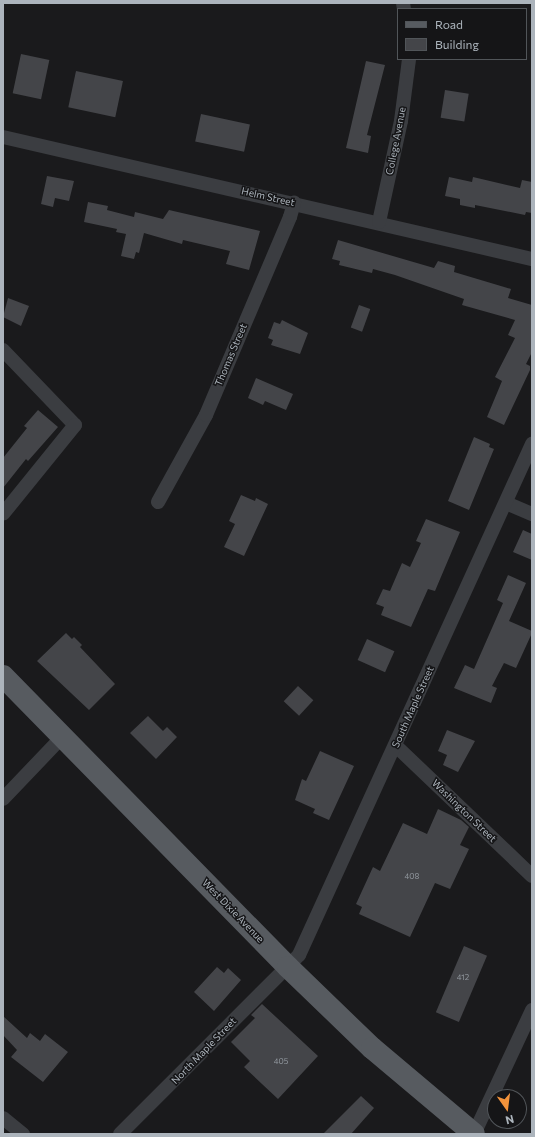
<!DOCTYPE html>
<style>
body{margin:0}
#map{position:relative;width:535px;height:1137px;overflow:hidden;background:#1a1a1c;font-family:Commissioner,sans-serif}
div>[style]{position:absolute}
.building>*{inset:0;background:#444549;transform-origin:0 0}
.minor>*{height:14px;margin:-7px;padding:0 7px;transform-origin:7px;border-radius:7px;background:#3b3d41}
.primary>*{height:22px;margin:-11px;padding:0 11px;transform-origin:11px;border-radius:11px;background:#575b60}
span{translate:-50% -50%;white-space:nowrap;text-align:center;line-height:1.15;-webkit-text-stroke:3px #151517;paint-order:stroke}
.number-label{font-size:8px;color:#92989f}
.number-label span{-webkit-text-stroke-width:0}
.street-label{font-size:10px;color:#acb4bc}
.frame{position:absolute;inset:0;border:4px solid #acb4bc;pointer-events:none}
.legend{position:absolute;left:397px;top:8px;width:130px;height:52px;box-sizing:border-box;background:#151517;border:1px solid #515559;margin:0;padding:5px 7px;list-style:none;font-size:12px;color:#acb4bc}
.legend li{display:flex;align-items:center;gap:8px;height:20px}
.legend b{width:20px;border:1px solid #515559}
.north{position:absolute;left:487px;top:1089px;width:40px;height:40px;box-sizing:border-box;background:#151517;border:1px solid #515559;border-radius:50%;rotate:166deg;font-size:11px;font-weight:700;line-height:16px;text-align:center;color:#acb4bc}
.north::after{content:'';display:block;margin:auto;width:14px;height:18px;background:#f3933b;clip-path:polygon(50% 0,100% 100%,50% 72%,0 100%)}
</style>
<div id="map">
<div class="building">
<i style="left:21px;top:54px;width:29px;height:40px;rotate:12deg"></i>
<i style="clip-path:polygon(366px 61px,385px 65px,367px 135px,371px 136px,368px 153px,346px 148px)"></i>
<i style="left:76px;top:71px;width:48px;height:37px;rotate:12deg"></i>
<i style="left:445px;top:90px;width:24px;height:28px;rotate:9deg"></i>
<i style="left:201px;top:114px;width:50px;height:28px;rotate:12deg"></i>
<i style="clip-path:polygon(47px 176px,74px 181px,69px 201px,55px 198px,53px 207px,41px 204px)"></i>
<i style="clip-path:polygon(449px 177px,472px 182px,473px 177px,520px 188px,522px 180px,532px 182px,532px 213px,526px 212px,525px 215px,475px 205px,475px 208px,460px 205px,460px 199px,445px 196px)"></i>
<i style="clip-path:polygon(88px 202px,108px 206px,107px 210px,134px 217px,135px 212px,163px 219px,169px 210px,260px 231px,249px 270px,226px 264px,230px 251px,183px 240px,182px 244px,144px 233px,139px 253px,136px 252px,134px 259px,121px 256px,126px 234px,116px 232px,117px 229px,84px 222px)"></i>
<i style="clip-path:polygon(338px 240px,434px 268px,438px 261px,455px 266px,454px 272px,511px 289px,508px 298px,532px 305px,532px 352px,526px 364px,530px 366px,530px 370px,504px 425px,487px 417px,502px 381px,495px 377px,515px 338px,508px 335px,515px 320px,462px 305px,464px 299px,395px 275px,373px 269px,372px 273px,339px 265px,340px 261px,332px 259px)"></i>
<i style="clip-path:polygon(8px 298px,29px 306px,21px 326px,3px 317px)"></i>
<i style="left:359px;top:305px;width:12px;height:24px;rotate:20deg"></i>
<i style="clip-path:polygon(282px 320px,308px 333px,300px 354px,271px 345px,273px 340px,268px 338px,274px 322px,280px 324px)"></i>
<i style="clip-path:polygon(256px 378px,293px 394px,286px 410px,265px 401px,263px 405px,248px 398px)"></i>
<i style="clip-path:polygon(38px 410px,58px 427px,28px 461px,26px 459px,3px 488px,3px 458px,27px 428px,24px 426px)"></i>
<i style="clip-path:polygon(474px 437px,490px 444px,489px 447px,494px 449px,469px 510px,448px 501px)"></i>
<i style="clip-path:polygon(241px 495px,255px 501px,256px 498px,268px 504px,244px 556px,224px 547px,235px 524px,229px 521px)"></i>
<i style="clip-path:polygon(426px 519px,460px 532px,435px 591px,428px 589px,411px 627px,381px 615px,384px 607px,376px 604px,383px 589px,390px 591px,402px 563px,410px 567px,421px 543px,416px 541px)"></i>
<i style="clip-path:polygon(523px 530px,532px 534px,532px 560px,513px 552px)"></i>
<i style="clip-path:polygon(508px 575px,526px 583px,509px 621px,532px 631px,532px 633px,516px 668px,504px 663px,492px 686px,497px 688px,491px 703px,454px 688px,465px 665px,474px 669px,503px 603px,497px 600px)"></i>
<i style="clip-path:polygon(66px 633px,72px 639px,74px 637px,82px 645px,80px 647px,115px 684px,89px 710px,37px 661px)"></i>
<i style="left:367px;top:639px;width:30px;height:23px;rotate:24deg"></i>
<i style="left:298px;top:686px;width:21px;height:21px;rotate:43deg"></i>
<i style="clip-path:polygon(148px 716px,163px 731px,167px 727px,177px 737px,156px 759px,130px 733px)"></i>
<i style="clip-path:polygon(447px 730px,475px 741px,458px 772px,443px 765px,447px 755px,438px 751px)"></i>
<i style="clip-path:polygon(320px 751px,354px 766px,329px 820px,313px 813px,315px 809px,295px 800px,302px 779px,306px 781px)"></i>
<i style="clip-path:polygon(438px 809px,461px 820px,469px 827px,460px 845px,469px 849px,450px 889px,435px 883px,410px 937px,359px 914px,362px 907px,356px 904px,373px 867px,380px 871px,403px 823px,427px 834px)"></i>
<i style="left:464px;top:946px;width:25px;height:72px;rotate:23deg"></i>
<i style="clip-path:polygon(217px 967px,224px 973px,228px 968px,241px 980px,214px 1011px,194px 992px)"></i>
<i style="clip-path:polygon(262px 1004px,318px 1056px,278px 1099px,244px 1067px,250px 1061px,231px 1042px,255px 1018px,251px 1015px)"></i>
<i style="clip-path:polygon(3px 1016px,27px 1038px,30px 1033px,40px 1041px,45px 1034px,68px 1052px,43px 1082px,11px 1057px,17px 1050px,3px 1035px)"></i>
<i style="clip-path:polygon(361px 1096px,374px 1108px,351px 1134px,323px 1134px)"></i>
</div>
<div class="minor">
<i style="left:403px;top:3px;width:6px;rotate:81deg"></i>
<i style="left:3px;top:137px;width:543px;rotate:12.99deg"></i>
<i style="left:379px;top:222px;width:103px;rotate:-77.7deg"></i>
<i style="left:401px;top:121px;width:63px;rotate:-82.6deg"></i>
<i style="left:3px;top:350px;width:104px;rotate:46.2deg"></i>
<i style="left:75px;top:425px;width:114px;rotate:129deg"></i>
<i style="left:158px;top:502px;width:99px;rotate:-61.1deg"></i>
<i style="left:206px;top:415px;width:215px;rotate:-67deg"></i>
<i style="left:290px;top:217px;width:15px;rotate:-74deg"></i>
<i style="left:506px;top:503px;width:28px;rotate:23deg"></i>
<i style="left:396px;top:746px;width:188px;rotate:43.7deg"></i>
<i style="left:3px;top:799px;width:86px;rotate:-46.4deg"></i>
<i style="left:3px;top:1118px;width:26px;rotate:39deg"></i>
<i style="left:120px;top:1134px;width:253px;rotate:-45deg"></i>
<i style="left:299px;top:955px;width:562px;rotate:-65.49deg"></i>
<i style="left:474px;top:1134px;width:137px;rotate:-64.9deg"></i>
</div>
<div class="primary">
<i style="left:3px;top:676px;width:407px;rotate:45.6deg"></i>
<i style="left:288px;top:967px;width:117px;rotate:44deg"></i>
<i style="left:372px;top:1048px;width:133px;rotate:40.1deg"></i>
</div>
<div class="number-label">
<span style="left:412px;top:877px">408</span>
<span style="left:463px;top:978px">412</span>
<span style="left:281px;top:1062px">405</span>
</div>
<div class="street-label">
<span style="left:396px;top:141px;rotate:-79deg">College Avenue</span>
<span style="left:268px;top:197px;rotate:13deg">Helm Street</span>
<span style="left:231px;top:355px;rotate:-67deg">Thomas Street</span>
<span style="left:413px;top:707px;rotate:-66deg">South Maple Street</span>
<span style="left:464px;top:811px;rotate:44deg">Washington Street</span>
<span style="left:233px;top:911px;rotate:46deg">West Dixie Avenue</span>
<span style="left:204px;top:1051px;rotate:-46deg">North Maple Street</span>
</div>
<div class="frame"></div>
<ul class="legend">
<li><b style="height:5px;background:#575b60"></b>Road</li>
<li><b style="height:11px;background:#444549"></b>Building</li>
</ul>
<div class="north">N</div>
</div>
